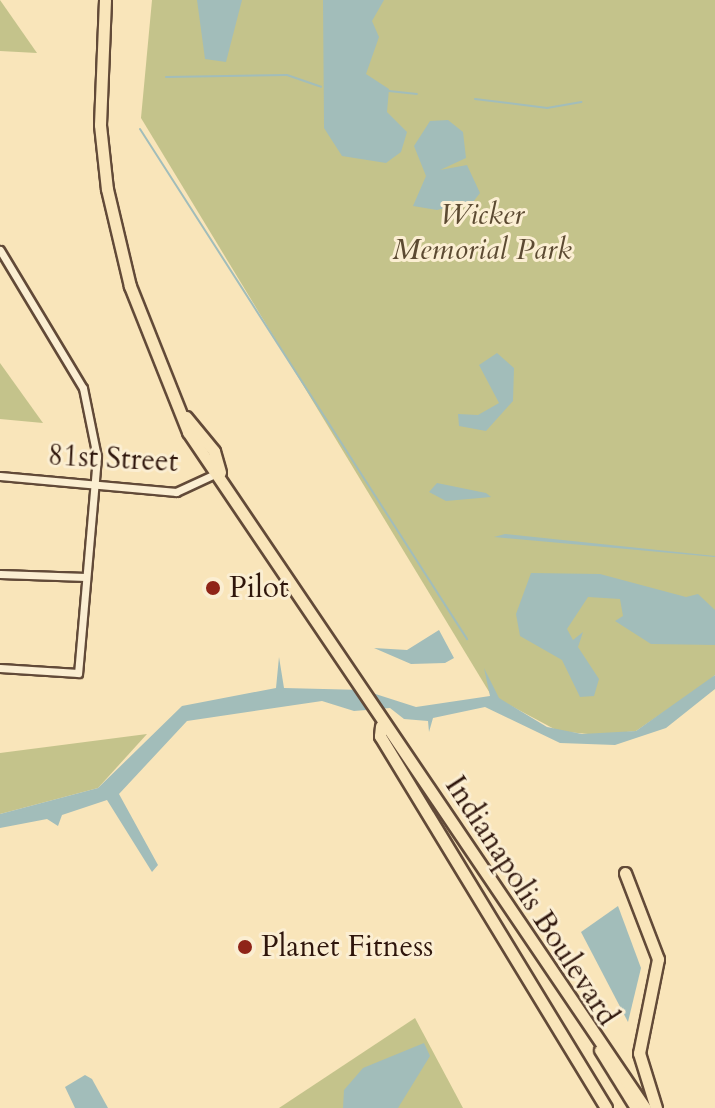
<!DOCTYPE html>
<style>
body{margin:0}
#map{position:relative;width:715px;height:1108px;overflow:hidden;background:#f9e5ba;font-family:Cardo,serif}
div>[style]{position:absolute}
.green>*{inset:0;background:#c4c38b}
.water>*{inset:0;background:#a2bdba}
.stream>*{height:2px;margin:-1px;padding:0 1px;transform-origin:1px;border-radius:1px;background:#a2bdba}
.roads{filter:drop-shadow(2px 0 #624a38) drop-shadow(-2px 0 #624a38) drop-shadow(0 2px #624a38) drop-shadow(0 -2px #624a38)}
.minor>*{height:7px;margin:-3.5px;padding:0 3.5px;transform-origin:3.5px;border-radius:3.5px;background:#fbeed2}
.major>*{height:9px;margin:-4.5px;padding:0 4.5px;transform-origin:4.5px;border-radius:4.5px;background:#f9e5ba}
.highway>*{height:11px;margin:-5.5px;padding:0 5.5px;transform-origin:5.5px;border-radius:5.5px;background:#f9e5ba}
.dots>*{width:22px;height:22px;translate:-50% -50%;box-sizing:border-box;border:4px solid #fbeed2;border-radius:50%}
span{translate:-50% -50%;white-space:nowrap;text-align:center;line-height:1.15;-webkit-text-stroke:6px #fbeed2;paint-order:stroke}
.park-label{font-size:30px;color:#5c4a32;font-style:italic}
.street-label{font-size:30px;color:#2f160c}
.poi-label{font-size:30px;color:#2f160c}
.left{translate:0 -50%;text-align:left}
</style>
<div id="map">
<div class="green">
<i style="clip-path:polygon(0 0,37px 53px,0 51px)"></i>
<i style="clip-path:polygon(152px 0,715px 0,715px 675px,705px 684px,636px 731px,598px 735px,558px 731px,491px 695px,141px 118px)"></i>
<i style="clip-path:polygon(0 363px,43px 423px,0 419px)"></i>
<i style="clip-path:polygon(147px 734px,98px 788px,0 814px,0 753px)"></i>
<i style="clip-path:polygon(415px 1018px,463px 1108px,279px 1108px)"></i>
</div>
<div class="water">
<i style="clip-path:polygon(197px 0,242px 0,226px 62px,205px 59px)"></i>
<i style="clip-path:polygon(323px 0,384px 0,372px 21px,379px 37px,366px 74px,389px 89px,387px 112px,407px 132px,401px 152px,386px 163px,342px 156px,324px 128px)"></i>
<i style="clip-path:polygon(430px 121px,448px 120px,463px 132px,466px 158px,440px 170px,467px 165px,480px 193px,473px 202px,437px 210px,413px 206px,426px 176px,414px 146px)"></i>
<i style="clip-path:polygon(497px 353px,514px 368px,513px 401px,486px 431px,459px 426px,458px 414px,478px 415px,499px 403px,479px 365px)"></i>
<i style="clip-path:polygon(437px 483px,486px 493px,491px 497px,446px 501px,429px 492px)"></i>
<i style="clip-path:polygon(505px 534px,715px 556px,715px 557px,494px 537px)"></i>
<i style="clip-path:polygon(531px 573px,600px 574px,686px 597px,698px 594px,715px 610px,715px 645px,651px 644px,615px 621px,623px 616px,620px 599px,588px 597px,567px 629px,573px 640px,583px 632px,578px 647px,599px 679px,594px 696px,580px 697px,562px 660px,520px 636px,516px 614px)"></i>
<i style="clip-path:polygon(439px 630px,454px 658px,445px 663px,411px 664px,374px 648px,407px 650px)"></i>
<i style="clip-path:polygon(279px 657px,284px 688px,363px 690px,416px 707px,490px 696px,484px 668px,499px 698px,547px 727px,582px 734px,636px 731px,715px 675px,715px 689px,666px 728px,615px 745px,560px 743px,485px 707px,433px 718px,429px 732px,428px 721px,404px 719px,390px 708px,354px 711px,322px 701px,187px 721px,119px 794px,158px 865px,152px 872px,107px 800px,62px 815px,58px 826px,47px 819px,0 828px,0 814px,98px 788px,182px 706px,276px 688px)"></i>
<i style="clip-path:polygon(618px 906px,641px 968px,628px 1022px,581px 932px)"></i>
<i style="clip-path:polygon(424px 1043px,430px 1056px,398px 1108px,343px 1108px,344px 1090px,363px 1068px)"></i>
<i style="clip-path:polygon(85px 1075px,92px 1079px,108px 1108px,75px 1108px,65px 1087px)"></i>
</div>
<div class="stream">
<i style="left:166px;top:77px;width:121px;rotate:-0.9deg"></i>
<i style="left:287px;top:75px;width:36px;rotate:19deg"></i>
<i style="left:389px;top:91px;width:28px;rotate:6deg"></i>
<i style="left:475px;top:99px;width:73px;rotate:7.1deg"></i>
<i style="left:547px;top:108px;width:35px;rotate:-10deg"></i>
<i style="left:140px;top:129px;width:606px;rotate:57.33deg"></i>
</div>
<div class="roads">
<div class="minor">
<i style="left:0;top:250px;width:161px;rotate:59deg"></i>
<i style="left:83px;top:388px;width:70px;rotate:78.5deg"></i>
<i style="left:97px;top:457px;width:217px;rotate:95deg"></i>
<i style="left:78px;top:673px;width:78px;rotate:-176.3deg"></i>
<i style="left:0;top:476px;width:177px;rotate:5.2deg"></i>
<i style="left:176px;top:492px;width:45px;rotate:-24.9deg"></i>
<i style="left:0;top:574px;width:86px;rotate:2deg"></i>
</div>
<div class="major">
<i style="left:599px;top:1050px;width:68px;rotate:58.2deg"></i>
</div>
<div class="highway">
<i style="left:105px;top:0;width:125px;rotate:92.3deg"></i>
<i style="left:100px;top:125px;width:64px;rotate:83.8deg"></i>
<i style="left:107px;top:189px;width:100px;rotate:76.7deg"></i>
<i style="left:130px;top:286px;width:157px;rotate:68.3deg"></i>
<i style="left:188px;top:432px;width:816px;rotate:55.94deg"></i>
<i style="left:186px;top:417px;width:44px;rotate:50.5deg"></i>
<i style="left:214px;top:451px;width:22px;rotate:74deg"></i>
<i style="left:381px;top:726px;width:10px;rotate:96deg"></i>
<i style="left:380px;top:736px;width:435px;rotate:58.7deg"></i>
<i style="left:625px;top:873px;width:92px;rotate:69deg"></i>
<i style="left:658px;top:959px;width:96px;rotate:101.4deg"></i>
<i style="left:639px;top:1053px;width:58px;rotate:72.8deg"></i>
</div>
</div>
<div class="dots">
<i style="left:213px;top:588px;background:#8f2418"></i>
<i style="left:245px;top:947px;background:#8f2418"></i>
</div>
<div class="park-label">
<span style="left:482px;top:232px">Wicker<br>Memorial Park</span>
</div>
<div class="street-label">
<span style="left:113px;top:459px;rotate:3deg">81st Street</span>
<span style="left:531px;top:901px;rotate:57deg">Indianapolis Boulevard</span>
</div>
<div class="poi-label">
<span class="left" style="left:229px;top:588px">Pilot</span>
<span class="left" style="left:261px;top:947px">Planet Fitness</span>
</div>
</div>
